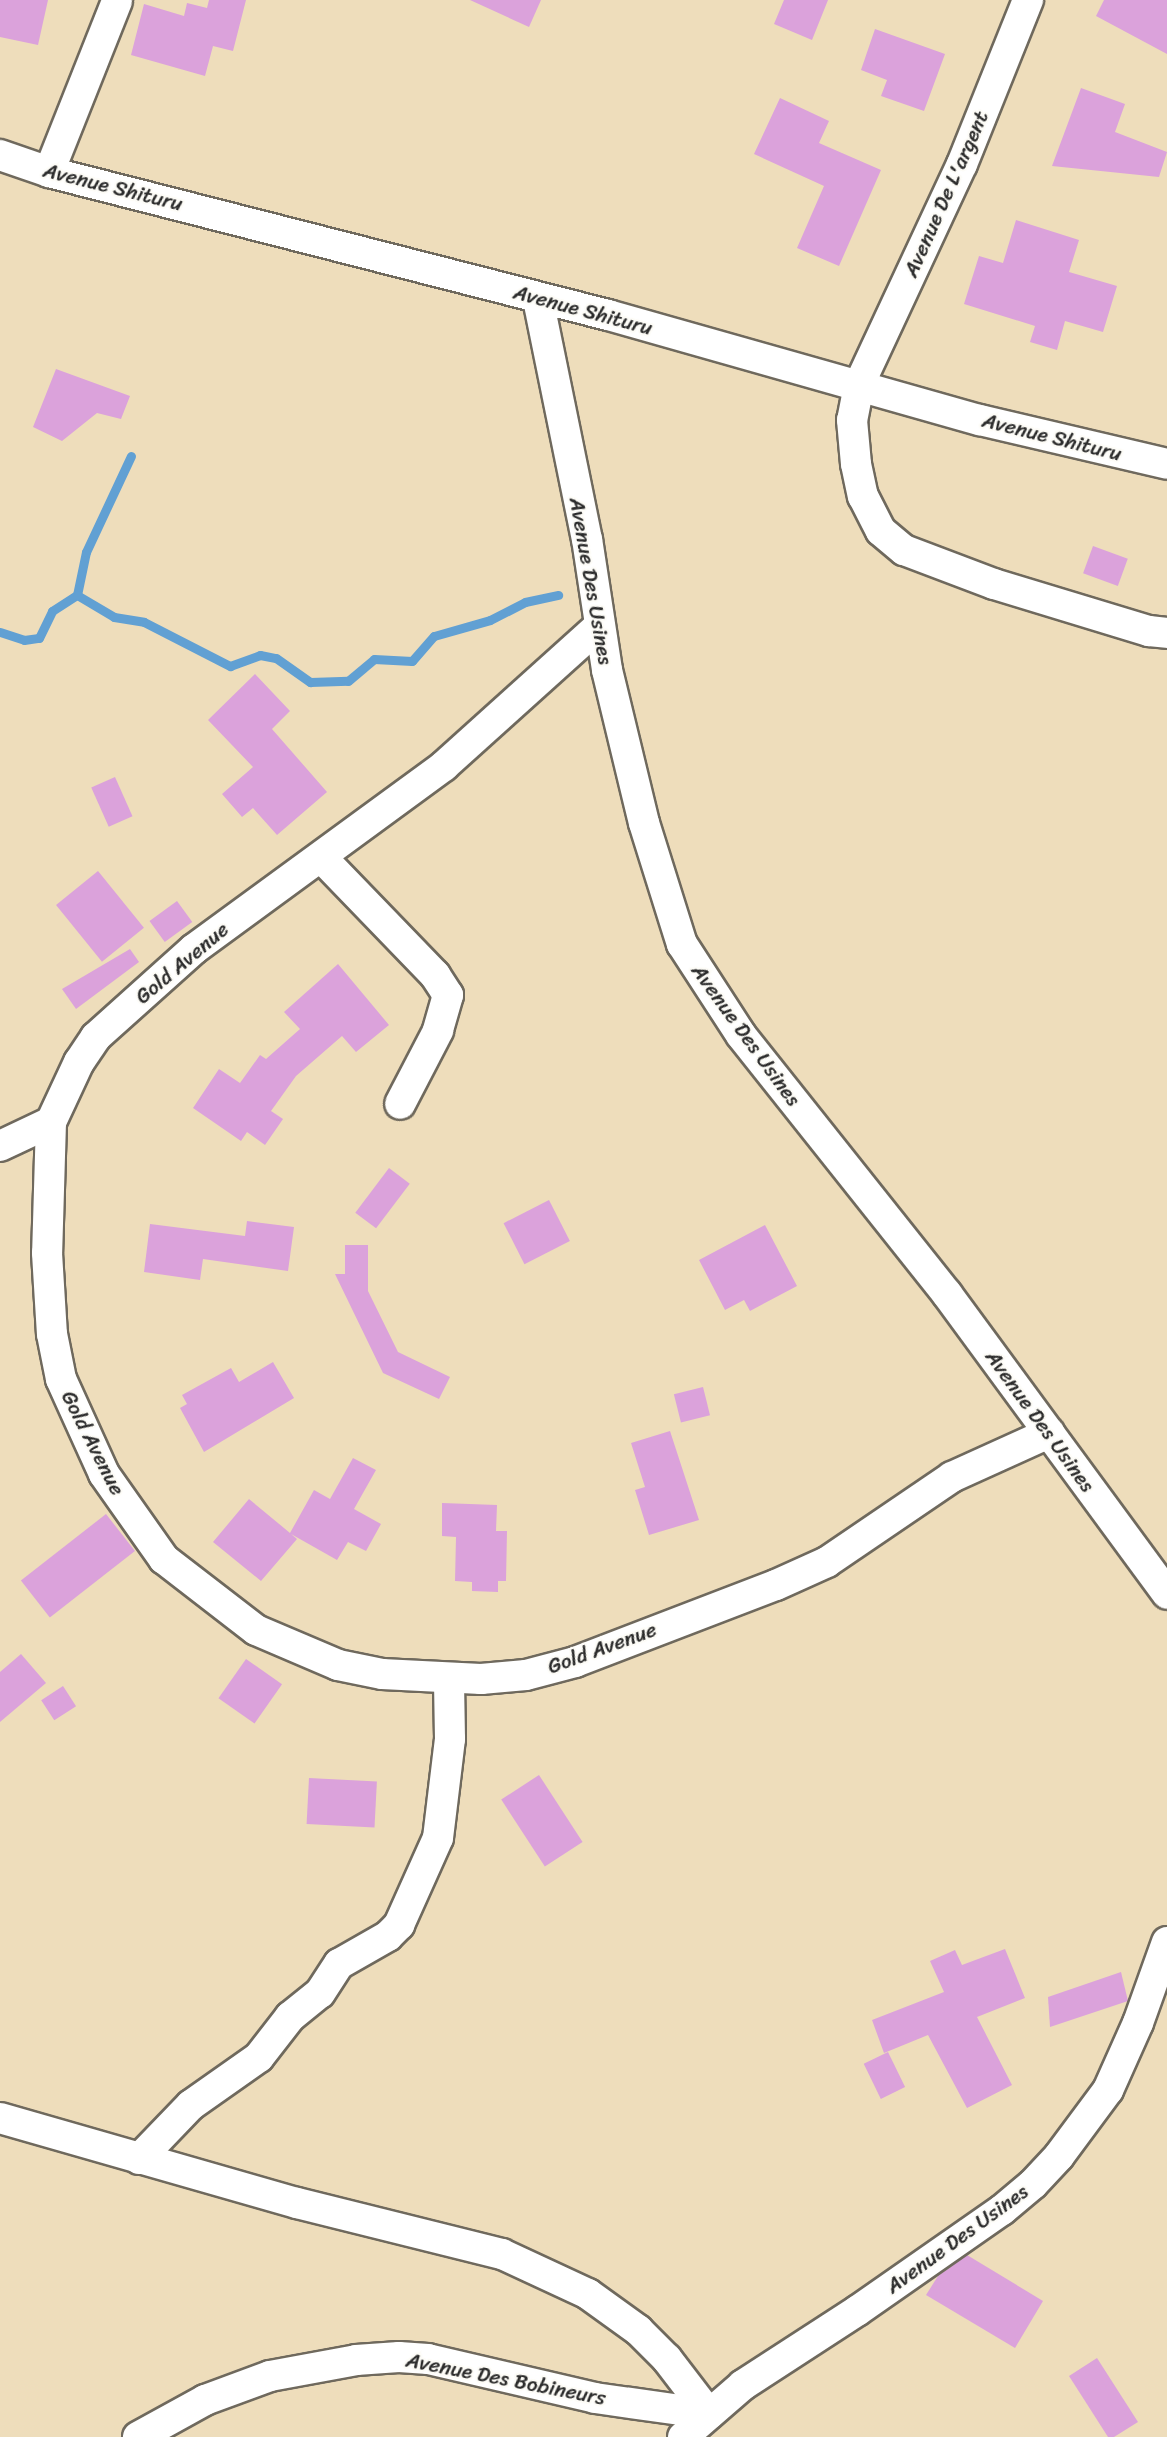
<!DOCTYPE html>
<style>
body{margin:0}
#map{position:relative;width:1167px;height:2437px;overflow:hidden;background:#edb;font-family:Sriracha,sans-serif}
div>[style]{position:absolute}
.stream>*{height:9px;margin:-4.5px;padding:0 4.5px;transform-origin:4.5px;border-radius:4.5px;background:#61a0d3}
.building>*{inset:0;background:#dba2db;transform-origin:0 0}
.roads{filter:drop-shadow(2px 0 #6f695d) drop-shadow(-2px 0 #6f695d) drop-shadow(0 2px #6f695d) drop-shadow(0 -2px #6f695d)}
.minor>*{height:30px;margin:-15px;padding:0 15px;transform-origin:15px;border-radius:15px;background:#fff}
span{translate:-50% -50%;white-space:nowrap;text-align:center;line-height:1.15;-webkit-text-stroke:4.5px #fdfcf7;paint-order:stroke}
.street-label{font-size:21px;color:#2b2b2b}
</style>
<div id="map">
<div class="stream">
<i style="left:77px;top:595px;width:44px;rotate:-78.2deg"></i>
<i style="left:86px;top:552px;width:106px;rotate:-64.9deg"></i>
<i style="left:0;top:632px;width:25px;rotate:18deg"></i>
<i style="left:24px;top:640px;width:15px;rotate:-8deg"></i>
<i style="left:39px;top:638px;width:30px;rotate:-64deg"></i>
<i style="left:52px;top:611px;width:30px;rotate:-33deg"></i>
<i style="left:77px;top:595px;width:43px;rotate:30.7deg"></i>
<i style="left:114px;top:617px;width:30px;rotate:9deg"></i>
<i style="left:144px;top:622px;width:97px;rotate:27.1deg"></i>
<i style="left:230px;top:666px;width:32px;rotate:-20deg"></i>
<i style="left:260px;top:655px;width:16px;rotate:11deg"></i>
<i style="left:276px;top:658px;width:42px;rotate:35.2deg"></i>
<i style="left:310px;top:682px;width:38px;rotate:-2deg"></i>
<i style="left:348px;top:681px;width:34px;rotate:-40deg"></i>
<i style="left:374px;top:659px;width:38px;rotate:3deg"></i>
<i style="left:412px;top:661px;width:33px;rotate:-49deg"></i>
<i style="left:434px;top:636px;width:58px;rotate:-15.9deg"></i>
<i style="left:490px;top:620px;width:39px;rotate:-27deg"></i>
<i style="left:525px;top:602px;width:34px;rotate:-12deg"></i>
</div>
<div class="building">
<i style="clip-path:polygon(0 0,48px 0,38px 45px,0 37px)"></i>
<i style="clip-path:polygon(209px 0,246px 0,233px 51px,213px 46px,205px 76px,131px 55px,144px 4px,184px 16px,187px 3px,207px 8px)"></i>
<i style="clip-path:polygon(470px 0,541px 0,529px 27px)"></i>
<i style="clip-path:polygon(784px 0,828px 0,812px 40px,774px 24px)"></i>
<i style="clip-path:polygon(1104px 0,1167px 0,1167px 54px,1096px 16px)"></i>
<i style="clip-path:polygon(875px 29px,945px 54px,924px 111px,881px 96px,887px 80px,861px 70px)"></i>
<i style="clip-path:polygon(1081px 88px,1125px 104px,1115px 132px,1167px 152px,1159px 177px,1052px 166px)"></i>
<i style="clip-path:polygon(780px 98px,829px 121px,819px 143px,881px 170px,839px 266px,797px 248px,824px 186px,754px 154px)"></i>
<i style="clip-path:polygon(1016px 220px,1079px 240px,1069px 272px,1117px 286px,1103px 332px,1065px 321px,1057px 350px,1030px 342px,1035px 326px,964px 304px,979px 256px,1003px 263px)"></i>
<i style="clip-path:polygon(56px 369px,130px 396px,121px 419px,97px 413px,62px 441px,33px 427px)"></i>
<i style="left:1093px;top:546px;width:37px;height:29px;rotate:20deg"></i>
<i style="clip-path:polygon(255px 674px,290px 711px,272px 729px,327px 792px,277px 835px,253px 808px,242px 817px,222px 794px,253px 767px,208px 720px)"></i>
<i style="left:115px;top:777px;width:43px;height:26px;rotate:66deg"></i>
<i style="left:98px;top:871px;width:73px;height:54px;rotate:51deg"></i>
<i style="left:177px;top:901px;width:26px;height:34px;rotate:54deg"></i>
<i style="clip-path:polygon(130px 949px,139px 962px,76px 1009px,62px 989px)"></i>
<i style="clip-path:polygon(338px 964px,389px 1025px,356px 1052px,342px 1036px,296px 1076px,271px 1111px,283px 1119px,265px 1145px,247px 1132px,241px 1141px,193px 1108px,219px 1069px,240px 1083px,260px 1055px,266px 1059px,300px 1029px,284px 1012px)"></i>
<i style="left:389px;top:1168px;width:26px;height:56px;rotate:37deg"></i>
<i style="left:549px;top:1200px;width:46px;height:51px;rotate:63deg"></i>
<i style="clip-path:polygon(247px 1221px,294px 1227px,288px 1271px,203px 1259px,200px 1280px,144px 1272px,150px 1224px,245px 1236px)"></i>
<i style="clip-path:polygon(765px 1225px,797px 1286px,750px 1311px,744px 1300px,725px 1310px,699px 1260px)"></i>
<i style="clip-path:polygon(345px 1245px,368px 1245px,368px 1291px,398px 1352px,450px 1377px,439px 1399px,383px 1373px,335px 1274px,345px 1274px)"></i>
<i style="clip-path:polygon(273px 1362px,294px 1398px,204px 1452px,180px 1408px,187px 1404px,182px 1395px,231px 1368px,239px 1382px)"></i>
<i style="left:703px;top:1387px;width:29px;height:30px;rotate:76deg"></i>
<i style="clip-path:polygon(670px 1431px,699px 1520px,649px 1535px,635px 1490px,645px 1487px,631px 1443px)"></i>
<i style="clip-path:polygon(353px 1458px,376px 1470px,354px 1509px,381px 1524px,366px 1551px,348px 1542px,337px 1560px,291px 1534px,297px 1539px,261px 1581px,213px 1542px,249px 1499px,290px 1533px,314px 1490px,330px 1499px)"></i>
<i style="clip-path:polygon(442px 1503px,497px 1505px,496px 1531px,507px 1531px,506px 1581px,498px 1581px,498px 1592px,472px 1591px,472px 1582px,455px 1581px,456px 1537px,442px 1536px)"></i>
<i style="left:106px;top:1514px;width:47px;height:108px;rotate:52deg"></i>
<i style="clip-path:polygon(21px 1654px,46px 1683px,0 1722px,0 1672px)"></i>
<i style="left:246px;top:1659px;width:44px;height:48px;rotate:35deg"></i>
<i style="left:63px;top:1686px;width:24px;height:26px;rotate:57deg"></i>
<i style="left:539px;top:1775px;width:80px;height:45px;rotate:57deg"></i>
<i style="left:309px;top:1778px;width:68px;height:46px;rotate:3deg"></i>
<i style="clip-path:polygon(1005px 1949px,1025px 1998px,977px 2017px,1012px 2085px,967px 2108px,928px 2035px,884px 2053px,872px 2020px,944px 1992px,930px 1961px,955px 1950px,962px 1965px)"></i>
<i style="clip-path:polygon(1121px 1972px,1128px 2001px,1050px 2027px,1048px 1997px)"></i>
<i style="left:888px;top:2052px;width:39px;height:27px;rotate:64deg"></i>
<i style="clip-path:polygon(967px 2255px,1043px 2301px,1015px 2348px,926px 2295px,938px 2276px)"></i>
<i style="clip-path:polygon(1097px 2358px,1138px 2422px,1114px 2437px,1108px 2437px,1069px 2376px)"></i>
</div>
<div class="roads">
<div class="minor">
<i style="left:1028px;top:0;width:177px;rotate:111.9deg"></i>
<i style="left:962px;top:164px;width:244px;rotate:115deg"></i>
<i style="left:859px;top:385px;width:36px;rotate:101deg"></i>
<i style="left:852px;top:420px;width:44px;rotate:84.8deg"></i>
<i style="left:856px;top:464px;width:33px;rotate:78deg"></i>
<i style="left:863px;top:496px;width:39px;rotate:63deg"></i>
<i style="left:881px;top:531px;width:30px;rotate:40deg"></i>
<i style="left:904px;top:550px;width:96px;rotate:20.7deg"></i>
<i style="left:994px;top:584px;width:162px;rotate:16.9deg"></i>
<i style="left:1149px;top:631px;width:18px;rotate:6deg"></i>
<i style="left:0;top:155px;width:52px;rotate:19.1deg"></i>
<i style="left:49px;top:172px;width:577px;rotate:14.35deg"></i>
<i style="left:608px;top:315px;width:387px;rotate:15.8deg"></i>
<i style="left:980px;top:420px;width:192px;rotate:13.2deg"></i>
<i style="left:49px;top:172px;width:184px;rotate:-68.3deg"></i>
<i style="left:538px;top:299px;width:245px;rotate:78.5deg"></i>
<i style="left:587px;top:539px;width:133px;rotate:81.3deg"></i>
<i style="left:607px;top:670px;width:157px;rotate:76.4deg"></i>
<i style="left:644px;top:823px;width:127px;rotate:72.6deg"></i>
<i style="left:682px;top:944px;width:108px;rotate:57deg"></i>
<i style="left:741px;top:1035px;width:331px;rotate:51.5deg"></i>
<i style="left:947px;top:1294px;width:372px;rotate:53.7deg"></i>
<i style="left:597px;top:628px;width:206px;rotate:138deg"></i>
<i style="left:444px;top:766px;width:310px;rotate:143.8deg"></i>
<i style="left:194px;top:949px;width:132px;rotate:138.1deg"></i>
<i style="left:96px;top:1037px;width:30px;rotate:124deg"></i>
<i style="left:79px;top:1062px;width:66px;rotate:115deg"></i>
<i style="left:51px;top:1122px;width:131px;rotate:91.7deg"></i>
<i style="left:47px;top:1253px;width:81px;rotate:86.5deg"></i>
<i style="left:52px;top:1334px;width:46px;rotate:78.7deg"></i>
<i style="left:61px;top:1379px;width:104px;rotate:65.6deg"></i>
<i style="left:104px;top:1474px;width:104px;rotate:54.8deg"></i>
<i style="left:164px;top:1559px;width:116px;rotate:37.7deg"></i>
<i style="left:256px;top:1630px;width:89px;rotate:23.1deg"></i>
<i style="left:338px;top:1665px;width:45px;rotate:11.6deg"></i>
<i style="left:382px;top:1674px;width:99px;rotate:2.9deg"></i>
<i style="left:481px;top:1679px;width:45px;rotate:-5.1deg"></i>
<i style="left:526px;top:1675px;width:51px;rotate:-14.9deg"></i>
<i style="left:575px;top:1662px;width:215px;rotate:-21deg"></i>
<i style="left:776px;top:1585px;width:56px;rotate:-24.3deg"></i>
<i style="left:827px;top:1562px;width:151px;rotate:-34.2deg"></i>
<i style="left:952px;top:1477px;width:107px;rotate:-24.4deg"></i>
<i style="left:322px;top:858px;width:163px;rotate:46deg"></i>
<i style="left:435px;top:975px;width:24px;rotate:57deg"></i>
<i style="left:448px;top:995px;width:37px;rotate:106deg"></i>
<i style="left:438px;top:1031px;width:82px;rotate:117.5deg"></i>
<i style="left:0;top:1146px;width:56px;rotate:-25.2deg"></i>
<i style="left:0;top:2118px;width:309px;rotate:16deg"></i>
<i style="left:297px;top:2203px;width:211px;rotate:14deg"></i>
<i style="left:502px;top:2254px;width:95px;rotate:24.9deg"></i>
<i style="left:588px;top:2294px;width:62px;rotate:35.8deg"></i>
<i style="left:638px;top:2330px;width:41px;rotate:45deg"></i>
<i style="left:667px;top:2359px;width:69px;rotate:52.6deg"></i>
<i style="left:139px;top:2159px;width:75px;rotate:-46.1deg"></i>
<i style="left:191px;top:2105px;width:83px;rotate:-35.2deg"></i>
<i style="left:259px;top:2057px;width:51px;rotate:-52.2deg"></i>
<i style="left:290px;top:2017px;width:38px;rotate:-39deg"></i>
<i style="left:320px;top:1993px;width:35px;rotate:-57deg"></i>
<i style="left:339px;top:1964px;width:56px;rotate:-29.7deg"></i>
<i style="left:388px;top:1936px;width:16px;rotate:-45deg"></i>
<i style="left:399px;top:1925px;width:95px;rotate:-65.9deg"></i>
<i style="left:438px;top:1838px;width:100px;rotate:-83.1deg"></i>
<i style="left:450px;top:1739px;width:59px;rotate:-91deg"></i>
<i style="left:138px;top:2437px;width:77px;rotate:-28.9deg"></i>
<i style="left:205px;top:2400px;width:69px;rotate:-20.3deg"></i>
<i style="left:270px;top:2376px;width:87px;rotate:-10.5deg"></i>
<i style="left:356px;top:2360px;width:43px;rotate:-4deg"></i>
<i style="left:399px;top:2357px;width:29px;rotate:4deg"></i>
<i style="left:428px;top:2359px;width:171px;rotate:13.1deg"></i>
<i style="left:595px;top:2398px;width:115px;rotate:8deg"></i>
<i style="left:683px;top:2437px;width:79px;rotate:-40.9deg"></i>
<i style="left:743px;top:2385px;width:136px;rotate:-33deg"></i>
<i style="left:857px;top:2311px;width:177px;rotate:-34.9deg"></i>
<i style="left:1002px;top:2210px;width:40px;rotate:-40deg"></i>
<i style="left:1033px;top:2184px;width:38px;rotate:-47deg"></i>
<i style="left:1059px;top:2156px;width:82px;rotate:-53.4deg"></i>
<i style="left:1108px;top:2090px;width:73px;rotate:-65.9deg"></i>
<i style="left:1138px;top:2023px;width:86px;rotate:-70.3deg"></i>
</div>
</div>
<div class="street-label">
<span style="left:113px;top:187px;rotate:14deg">Avenue Shituru</span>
<span style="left:946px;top:194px;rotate:-66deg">Avenue De L'argent</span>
<span style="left:583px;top:310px;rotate:15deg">Avenue Shituru</span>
<span style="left:1052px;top:437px;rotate:14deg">Avenue Shituru</span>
<span style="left:591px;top:581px;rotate:80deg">Avenue Des Usines</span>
<span style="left:182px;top:963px;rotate:-40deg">Gold Avenue</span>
<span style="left:746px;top:1035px;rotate:54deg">Avenue Des Usines</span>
<span style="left:1040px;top:1421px;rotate:54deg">Avenue Des Usines</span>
<span style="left:93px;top:1443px;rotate:63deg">Gold Avenue</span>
<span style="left:602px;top:1648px;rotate:-20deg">Gold Avenue</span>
<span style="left:957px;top:2239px;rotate:-36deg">Avenue Des Usines</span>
<span style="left:506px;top:2379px;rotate:11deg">Avenue Des Bobineurs</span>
</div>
</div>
